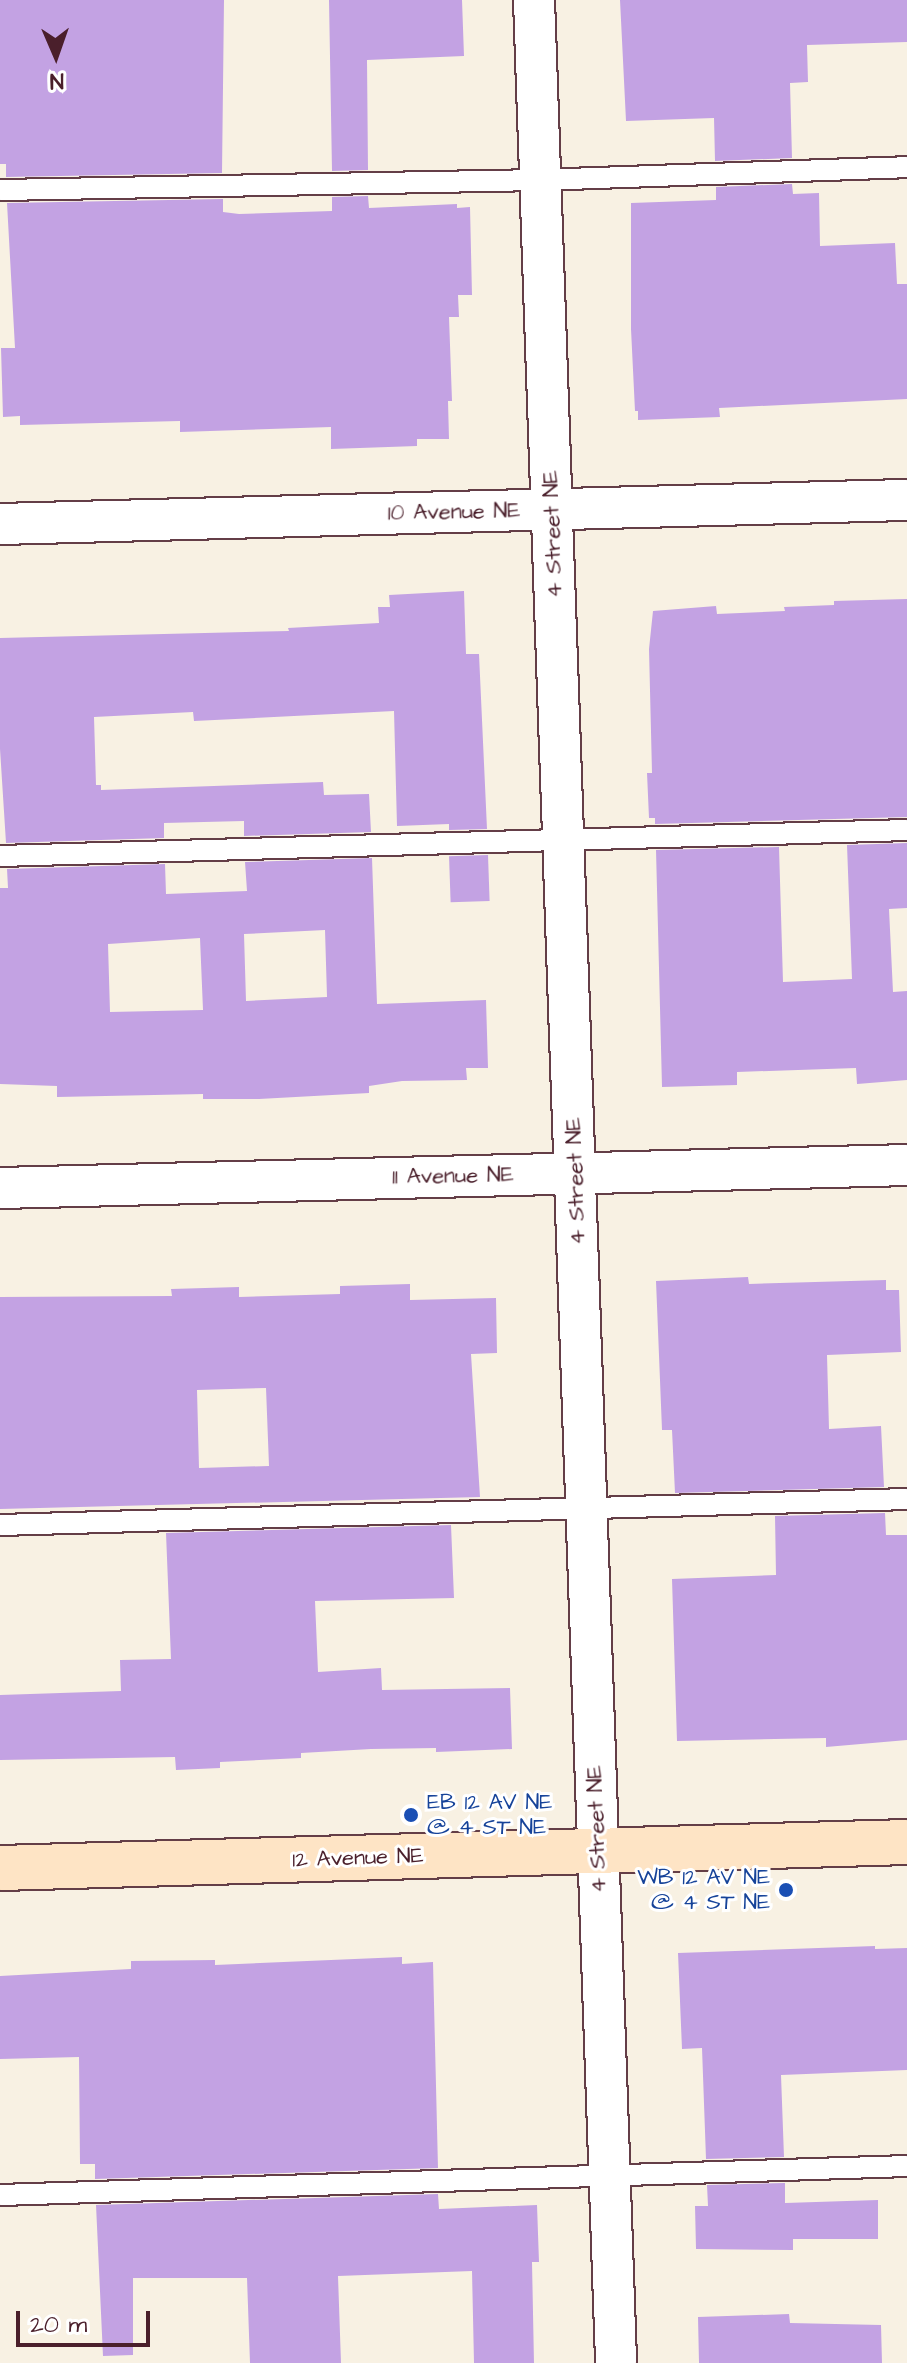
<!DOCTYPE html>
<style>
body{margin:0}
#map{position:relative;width:907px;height:2363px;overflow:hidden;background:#f8f1e3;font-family:"Architects Daughter",sans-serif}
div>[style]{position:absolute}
.building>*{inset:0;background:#c3a2e3;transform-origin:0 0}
.roads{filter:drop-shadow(2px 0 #643e47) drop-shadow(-2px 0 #643e47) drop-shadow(0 2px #643e47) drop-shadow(0 -2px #643e47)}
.lane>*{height:20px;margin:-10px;padding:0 10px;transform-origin:10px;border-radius:10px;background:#fff}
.street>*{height:40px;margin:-20px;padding:0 20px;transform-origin:20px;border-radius:20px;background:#fff}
.secondary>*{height:44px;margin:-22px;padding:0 22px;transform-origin:22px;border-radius:22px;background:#fee4c5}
.dots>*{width:22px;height:22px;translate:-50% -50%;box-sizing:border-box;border:4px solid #fff;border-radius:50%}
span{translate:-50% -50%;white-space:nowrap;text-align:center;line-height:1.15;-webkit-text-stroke:6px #fff;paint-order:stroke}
.street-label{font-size:22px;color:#4a1f2b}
.transit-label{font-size:22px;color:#164399}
.left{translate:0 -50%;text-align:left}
.right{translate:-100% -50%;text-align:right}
.north{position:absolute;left:16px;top:16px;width:80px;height:80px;-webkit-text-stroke:6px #fff;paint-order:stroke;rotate:178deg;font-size:22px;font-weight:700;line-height:32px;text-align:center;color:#4a1f2b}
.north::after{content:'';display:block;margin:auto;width:28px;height:36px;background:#4a1f2b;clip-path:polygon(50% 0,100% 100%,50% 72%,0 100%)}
.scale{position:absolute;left:16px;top:2311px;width:134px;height:36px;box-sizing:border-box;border:4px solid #4a1f2b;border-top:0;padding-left:10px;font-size:24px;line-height:28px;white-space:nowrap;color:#4a1f2b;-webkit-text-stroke:6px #fff;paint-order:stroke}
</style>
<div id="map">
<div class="building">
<i style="clip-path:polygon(0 0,224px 0,222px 173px,6px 177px,6px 164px,0 164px)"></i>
<i style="clip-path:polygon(329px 0,462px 0,464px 56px,367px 60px,368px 170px,332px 171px)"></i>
<i style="clip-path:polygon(620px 0,907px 0,907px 42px,807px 45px,808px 82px,790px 83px,792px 158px,715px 161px,714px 118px,626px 121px)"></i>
<i style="clip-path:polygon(792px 184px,793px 194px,819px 193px,820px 246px,895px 243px,897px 284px,907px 284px,907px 399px,719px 408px,720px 417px,638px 420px,638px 411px,635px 411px,631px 329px,631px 203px,716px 200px,716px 187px)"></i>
<i style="clip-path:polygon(368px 196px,369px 208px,457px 204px,457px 208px,470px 207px,472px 295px,458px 295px,459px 317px,449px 317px,452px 401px,448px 401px,449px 439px,417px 439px,417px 446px,331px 449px,331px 427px,180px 432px,180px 421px,20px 425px,20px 416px,3px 417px,1px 348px,15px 348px,7px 203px,223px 199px,223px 212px,239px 214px,332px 211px,332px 197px)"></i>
<i style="clip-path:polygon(464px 591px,466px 654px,479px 654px,487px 829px,449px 830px,449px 824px,397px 826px,394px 711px,194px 721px,193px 712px,94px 717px,96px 785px,101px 785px,101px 790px,323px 782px,324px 795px,369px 794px,371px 832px,244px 836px,244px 821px,164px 823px,164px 838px,6px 843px,0 749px,0 638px,289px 631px,288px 628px,379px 623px,378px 607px,390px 607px,389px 595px)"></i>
<i style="clip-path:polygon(907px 599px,907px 817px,655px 824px,655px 818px,649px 818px,647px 773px,652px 773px,649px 649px,653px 611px,716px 606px,717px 614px,785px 611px,784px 607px,834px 605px,834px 601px)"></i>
<i style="clip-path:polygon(907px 843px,907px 908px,889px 909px,893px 992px,907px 991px,907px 1080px,857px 1084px,856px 1068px,737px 1072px,737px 1085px,662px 1087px,656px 850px,779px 847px,783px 982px,852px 979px,847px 845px)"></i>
<i style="left:488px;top:855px;width:46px;height:39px;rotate:88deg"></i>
<i style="clip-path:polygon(evenodd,372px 858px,377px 1004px,486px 1000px,488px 1068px,466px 1068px,467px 1080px,402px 1081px,369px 1086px,369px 1093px,259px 1099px,203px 1099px,203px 1094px,57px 1097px,57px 1086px,0 1084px,0 888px,8px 888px,7px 869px,165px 864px,166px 894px,247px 891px,245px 862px,372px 858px,325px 930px,327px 997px,246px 1001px,244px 934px,325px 930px,372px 858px,200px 938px,203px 1010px,110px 1012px,108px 944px,200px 938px)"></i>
<i style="clip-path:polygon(748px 1277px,749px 1284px,886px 1280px,886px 1290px,899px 1290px,901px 1352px,827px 1355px,829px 1429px,881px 1426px,884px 1487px,675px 1493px,672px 1430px,662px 1430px,656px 1281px)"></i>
<i style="clip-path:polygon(evenodd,410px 1284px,410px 1300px,496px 1298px,497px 1353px,471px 1354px,480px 1497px,0 1509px,0 1297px,172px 1296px,171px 1289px,239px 1287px,239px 1297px,340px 1294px,340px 1286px,410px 1284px,266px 1388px,269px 1466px,199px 1468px,197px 1390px,266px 1388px)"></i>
<i style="clip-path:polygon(885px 1513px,886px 1535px,907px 1535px,907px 1740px,826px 1747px,826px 1738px,677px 1741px,672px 1579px,776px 1575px,775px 1516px)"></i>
<i style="clip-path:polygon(451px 1525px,454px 1598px,315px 1601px,318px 1672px,381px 1668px,382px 1690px,510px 1688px,512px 1749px,436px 1752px,436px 1748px,371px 1749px,301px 1753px,301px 1758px,220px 1762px,220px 1768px,176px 1770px,175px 1757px,0 1760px,0 1695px,121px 1691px,120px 1660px,171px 1659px,166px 1533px)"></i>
<i style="clip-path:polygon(875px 1946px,875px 1949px,907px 1948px,907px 2070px,781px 2075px,784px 2157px,706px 2159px,702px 2048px,682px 2049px,678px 1953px)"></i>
<i style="clip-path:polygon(402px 1957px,402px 1964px,433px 1962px,438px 2168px,95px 2179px,95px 2164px,80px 2164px,79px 2057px,0 2059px,0 1976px,131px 1969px,131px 1961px,215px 1960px,215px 1965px)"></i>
<i style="clip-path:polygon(785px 2183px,785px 2203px,878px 2200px,878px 2239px,793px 2239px,793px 2250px,696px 2249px,695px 2206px,708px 2206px,707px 2185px)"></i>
<i style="clip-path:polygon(438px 2194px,439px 2209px,537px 2205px,539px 2262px,532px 2262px,534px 2363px,474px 2363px,472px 2271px,338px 2276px,341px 2363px,250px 2363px,247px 2278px,133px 2278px,133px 2355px,103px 2356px,96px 2205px)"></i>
<i style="clip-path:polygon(789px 2314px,790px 2323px,881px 2325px,882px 2363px,699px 2363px,698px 2317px)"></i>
</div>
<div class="roads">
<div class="lane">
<i style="left:0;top:190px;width:539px;rotate:-1.06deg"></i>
<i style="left:539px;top:180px;width:368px;rotate:-2deg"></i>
<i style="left:0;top:856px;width:907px;rotate:-1.64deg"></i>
<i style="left:0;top:1525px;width:907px;rotate:-1.64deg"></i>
<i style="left:0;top:2195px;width:907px;rotate:-1.83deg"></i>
</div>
<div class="street">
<i style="left:534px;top:0;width:2364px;rotate:88.01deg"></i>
<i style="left:0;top:524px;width:907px;rotate:-1.52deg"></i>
<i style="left:0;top:1188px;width:907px;rotate:-1.45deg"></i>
</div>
<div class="secondary">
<i style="left:0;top:1868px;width:907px;rotate:-1.64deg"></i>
</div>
</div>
<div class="dots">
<i style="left:411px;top:1815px;background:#1a4fb4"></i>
<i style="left:786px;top:1890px;background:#1a4fb4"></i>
</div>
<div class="street-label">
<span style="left:454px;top:512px;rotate:-1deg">10 Avenue NE</span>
<span style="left:553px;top:534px;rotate:-92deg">4 Street NE</span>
<span style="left:453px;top:1176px;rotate:-1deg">11 Avenue NE</span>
<span style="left:576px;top:1181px;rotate:-92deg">4 Street NE</span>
<span style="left:597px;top:1829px;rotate:-92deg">4 Street NE</span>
<span style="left:358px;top:1858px;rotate:-2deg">12 Avenue NE</span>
</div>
<div class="transit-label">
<span class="left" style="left:427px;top:1815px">EB 12 AV NE<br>@ 4 ST NE</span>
<span class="right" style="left:770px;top:1890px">WB 12 AV NE<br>@ 4 ST NE</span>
</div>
<div class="north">N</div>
<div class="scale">20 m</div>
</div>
